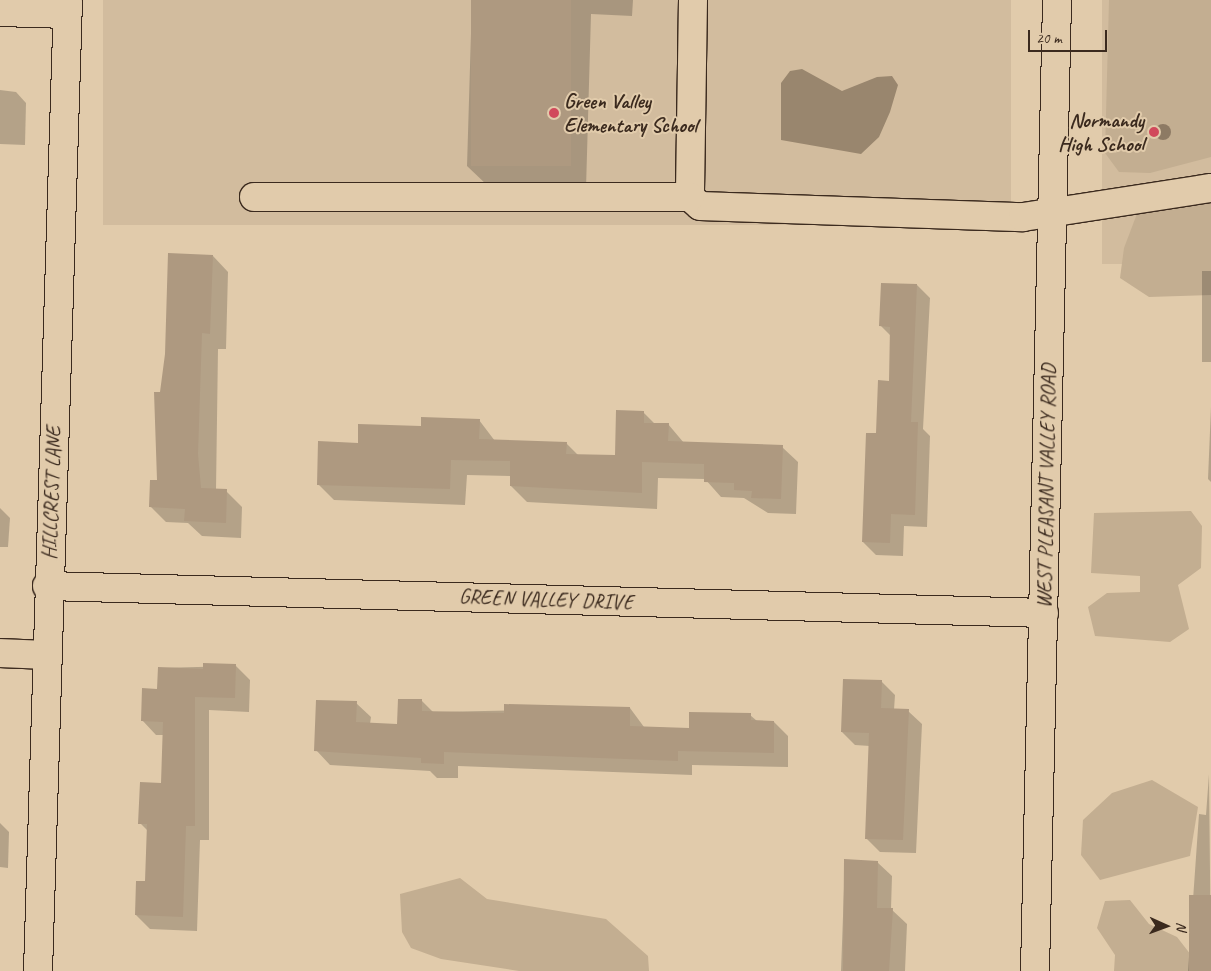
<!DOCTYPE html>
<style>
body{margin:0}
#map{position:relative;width:1211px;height:971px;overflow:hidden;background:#e1cbab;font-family:Caveat,sans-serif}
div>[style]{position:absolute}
.built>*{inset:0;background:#d2bc9e;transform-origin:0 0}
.green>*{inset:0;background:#c3ae91}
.water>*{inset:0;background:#99866e}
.shadow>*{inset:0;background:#0003;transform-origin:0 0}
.building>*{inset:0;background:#ae9980;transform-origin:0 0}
.roads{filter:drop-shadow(1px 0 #3b2a1e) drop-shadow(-1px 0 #3b2a1e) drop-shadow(0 1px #3b2a1e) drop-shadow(0 -1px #3b2a1e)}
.minor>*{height:28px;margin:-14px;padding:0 14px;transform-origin:14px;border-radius:14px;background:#e1cbab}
.major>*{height:28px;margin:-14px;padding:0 14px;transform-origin:14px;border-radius:14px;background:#e1cbab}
.trees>*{width:16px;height:16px;margin:-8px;border-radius:50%;background:#8d7a64}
.dots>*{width:14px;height:14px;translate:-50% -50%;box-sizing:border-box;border:2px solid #e1cbab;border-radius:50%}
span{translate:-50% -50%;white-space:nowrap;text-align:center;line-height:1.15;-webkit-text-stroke:4px #e1cbab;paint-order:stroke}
.poi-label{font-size:21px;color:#3b2a1e;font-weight:700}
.left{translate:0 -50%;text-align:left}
.right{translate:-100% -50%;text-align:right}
.street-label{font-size:21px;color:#3b2a1e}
.north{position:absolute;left:1141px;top:901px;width:50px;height:50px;-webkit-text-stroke:4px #e1cbab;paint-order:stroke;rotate:92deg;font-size:14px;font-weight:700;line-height:20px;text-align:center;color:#3b2a1e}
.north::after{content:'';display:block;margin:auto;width:18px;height:22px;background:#3b2a1e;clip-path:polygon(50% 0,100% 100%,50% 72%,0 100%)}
.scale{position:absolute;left:1028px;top:30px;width:79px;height:22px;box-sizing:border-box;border:2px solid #3b2a1e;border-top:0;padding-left:6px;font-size:15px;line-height:18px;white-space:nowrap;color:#3b2a1e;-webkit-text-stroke:4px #e1cbab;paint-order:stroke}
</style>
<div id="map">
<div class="built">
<i style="left:103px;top:0;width:908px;height:225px"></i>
<i style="left:1102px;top:0;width:109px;height:264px"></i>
</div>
<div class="green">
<i style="clip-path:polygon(1109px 0,1211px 0,1211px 157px,1150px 173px,1119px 172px,1105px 153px)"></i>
<i style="clip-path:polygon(1211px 203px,1211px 295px,1149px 297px,1120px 278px,1124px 248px,1138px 211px)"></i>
<i style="clip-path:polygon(1191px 511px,1202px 526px,1201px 568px,1178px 585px,1189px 629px,1170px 642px,1095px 636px,1088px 607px,1107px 593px,1140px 592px,1140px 576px,1091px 573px,1094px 513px)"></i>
<i style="clip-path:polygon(1152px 780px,1198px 807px,1190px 856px,1100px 880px,1081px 855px,1083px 820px,1112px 793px)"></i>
<i style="clip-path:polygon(460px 878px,487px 899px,606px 919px,648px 956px,649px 971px,519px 971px,441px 959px,411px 948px,402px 932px,400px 894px)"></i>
<i style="clip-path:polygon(1130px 900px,1149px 924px,1177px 937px,1191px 955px,1189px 971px,1114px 971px,1115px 955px,1097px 928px,1105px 901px)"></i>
</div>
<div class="water">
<i style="clip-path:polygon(802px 69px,842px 91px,877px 77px,892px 76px,898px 85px,890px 112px,879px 137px,861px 154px,781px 140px,781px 83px,790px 71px)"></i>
</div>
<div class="shadow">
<i style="clip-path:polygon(472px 0,633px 0,632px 16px,591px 14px,586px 189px,488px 186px,467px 166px)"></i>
<i style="clip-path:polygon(0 90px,16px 92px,26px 103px,25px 145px,0 144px)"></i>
<i style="clip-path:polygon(213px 256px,228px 272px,226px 349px,218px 349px,216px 490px,226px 491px,242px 507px,241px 538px,202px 536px,188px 523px,166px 522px,150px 506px,158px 482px,162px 393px)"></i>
<i style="left:1202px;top:271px;width:9px;height:91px"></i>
<i style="clip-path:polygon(917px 285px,930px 298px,923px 429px,930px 436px,927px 527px,904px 526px,903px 556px,876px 555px,863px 542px,877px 435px,890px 382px,891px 336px,881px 326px)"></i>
<i style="clip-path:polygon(1211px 407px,1211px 482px,1208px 479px)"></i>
<i style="clip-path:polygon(643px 412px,655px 424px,668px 424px,684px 443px,782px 447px,798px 462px,796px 514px,768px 513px,744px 498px,721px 497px,705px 479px,658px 478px,657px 509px,527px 502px,511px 486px,511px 476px,467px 475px,465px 505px,334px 500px,318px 484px,359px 444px,479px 420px,495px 441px,566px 443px,578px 455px,616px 457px)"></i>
<i style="clip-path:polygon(0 508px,10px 518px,8px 547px,0 547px)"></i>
<i style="clip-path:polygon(236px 666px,250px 680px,249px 712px,209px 710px,209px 840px,200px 840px,197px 931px,150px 929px,136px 915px,146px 882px,148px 831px,140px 823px,162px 784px,164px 735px,156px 735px,142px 720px,158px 690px,159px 668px)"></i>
<i style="clip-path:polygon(881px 681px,895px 695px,894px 710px,908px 711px,922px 724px,916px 853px,880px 852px,866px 838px,870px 746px,855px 745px,842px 732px)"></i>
<i style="clip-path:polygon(422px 701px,433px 712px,630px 708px,644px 727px,690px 729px,750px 715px,757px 721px,774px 722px,788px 736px,788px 767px,692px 765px,692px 775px,458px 766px,458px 778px,437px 778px,430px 771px,330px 765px,316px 750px,356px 703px,371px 717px,370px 724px,398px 725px)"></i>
<i style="clip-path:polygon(1209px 774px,1211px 971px,1188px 971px,1199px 814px,1206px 815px)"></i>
<i style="clip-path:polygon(0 823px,9px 832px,8px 868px,0 867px)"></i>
<i style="clip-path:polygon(845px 861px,877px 862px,892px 876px,891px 909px,907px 924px,905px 971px,841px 971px)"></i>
</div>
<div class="building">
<i style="left:471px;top:0;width:100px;height:166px"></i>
<i style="clip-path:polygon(168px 253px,213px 255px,210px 334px,202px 333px,198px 454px,201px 488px,227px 489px,226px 523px,184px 521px,185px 509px,149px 507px,150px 480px,157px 480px,154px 392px,160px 392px,165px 354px)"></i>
<i style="clip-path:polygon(881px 283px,917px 284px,911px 422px,918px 422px,915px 515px,891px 514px,890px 543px,862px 542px,866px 433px,876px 433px,878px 380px,889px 381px,890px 327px,879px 326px)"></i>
<i style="clip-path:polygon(616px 410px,644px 411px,644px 423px,669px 423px,668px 441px,783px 445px,781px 499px,751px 498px,752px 491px,734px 490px,734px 483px,704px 482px,704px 464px,642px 462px,642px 493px,510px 486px,510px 461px,451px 460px,450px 489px,317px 485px,318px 441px,358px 443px,358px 424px,421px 426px,421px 417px,480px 419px,479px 439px,567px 442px,566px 454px,615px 455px)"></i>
<i style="clip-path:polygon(203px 663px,236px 664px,235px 698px,195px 697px,195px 826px,186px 826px,183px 917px,135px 915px,136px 881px,145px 881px,147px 824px,138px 824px,140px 782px,161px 783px,163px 722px,141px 721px,142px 688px,157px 689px,158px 667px,203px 669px)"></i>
<i style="clip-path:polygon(843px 679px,882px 680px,881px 708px,909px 709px,903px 840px,865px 839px,869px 733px,841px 732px)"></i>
<i style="clip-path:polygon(398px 699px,422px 699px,422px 711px,504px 713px,504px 704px,630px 707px,630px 726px,689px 728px,689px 712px,751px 713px,751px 720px,774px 721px,774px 753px,678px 751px,678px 761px,444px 752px,444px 764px,421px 763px,421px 758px,314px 751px,316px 700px,357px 701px,356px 722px,397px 724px)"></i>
<i style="clip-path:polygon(844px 859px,878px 861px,877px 908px,893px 908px,889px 971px,843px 971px)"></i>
<i style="left:1189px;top:895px;width:22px;height:76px"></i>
</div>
<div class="roads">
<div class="minor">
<i style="left:693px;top:0;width:197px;rotate:90.9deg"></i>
<i style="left:690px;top:197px;width:13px;rotate:42deg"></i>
<i style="left:700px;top:206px;width:323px;rotate:2deg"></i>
<i style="left:1023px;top:217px;width:190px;rotate:-8.8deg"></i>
<i style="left:0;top:12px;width:67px;rotate:1.7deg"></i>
<i style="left:254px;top:197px;width:436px"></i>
<i style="left:47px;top:586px;width:997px;rotate:1.55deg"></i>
<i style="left:0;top:653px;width:45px;rotate:2.5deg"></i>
<i style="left:38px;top:971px;width:971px;rotate:-88.23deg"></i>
</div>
<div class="major">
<i style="left:1035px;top:971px;width:971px;rotate:-88.7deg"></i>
</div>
</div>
<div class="trees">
<i style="left:1163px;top:132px"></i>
</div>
<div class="dots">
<i style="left:554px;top:113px;background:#d1495b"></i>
<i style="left:1154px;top:132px;background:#d1495b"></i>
</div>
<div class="poi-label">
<span class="left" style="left:564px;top:113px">Green Valley<br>Elementary School</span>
<span class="right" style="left:1144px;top:132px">Normandy<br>High School</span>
</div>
<div class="street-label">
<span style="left:1046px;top:486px;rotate:-89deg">WEST PLEASANT VALLEY ROAD</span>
<span style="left:51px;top:493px;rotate:-88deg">HILLCREST LANE</span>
<span style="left:546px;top:599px;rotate:2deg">GREEN VALLEY DRIVE</span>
</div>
<div class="north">N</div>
<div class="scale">20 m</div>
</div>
